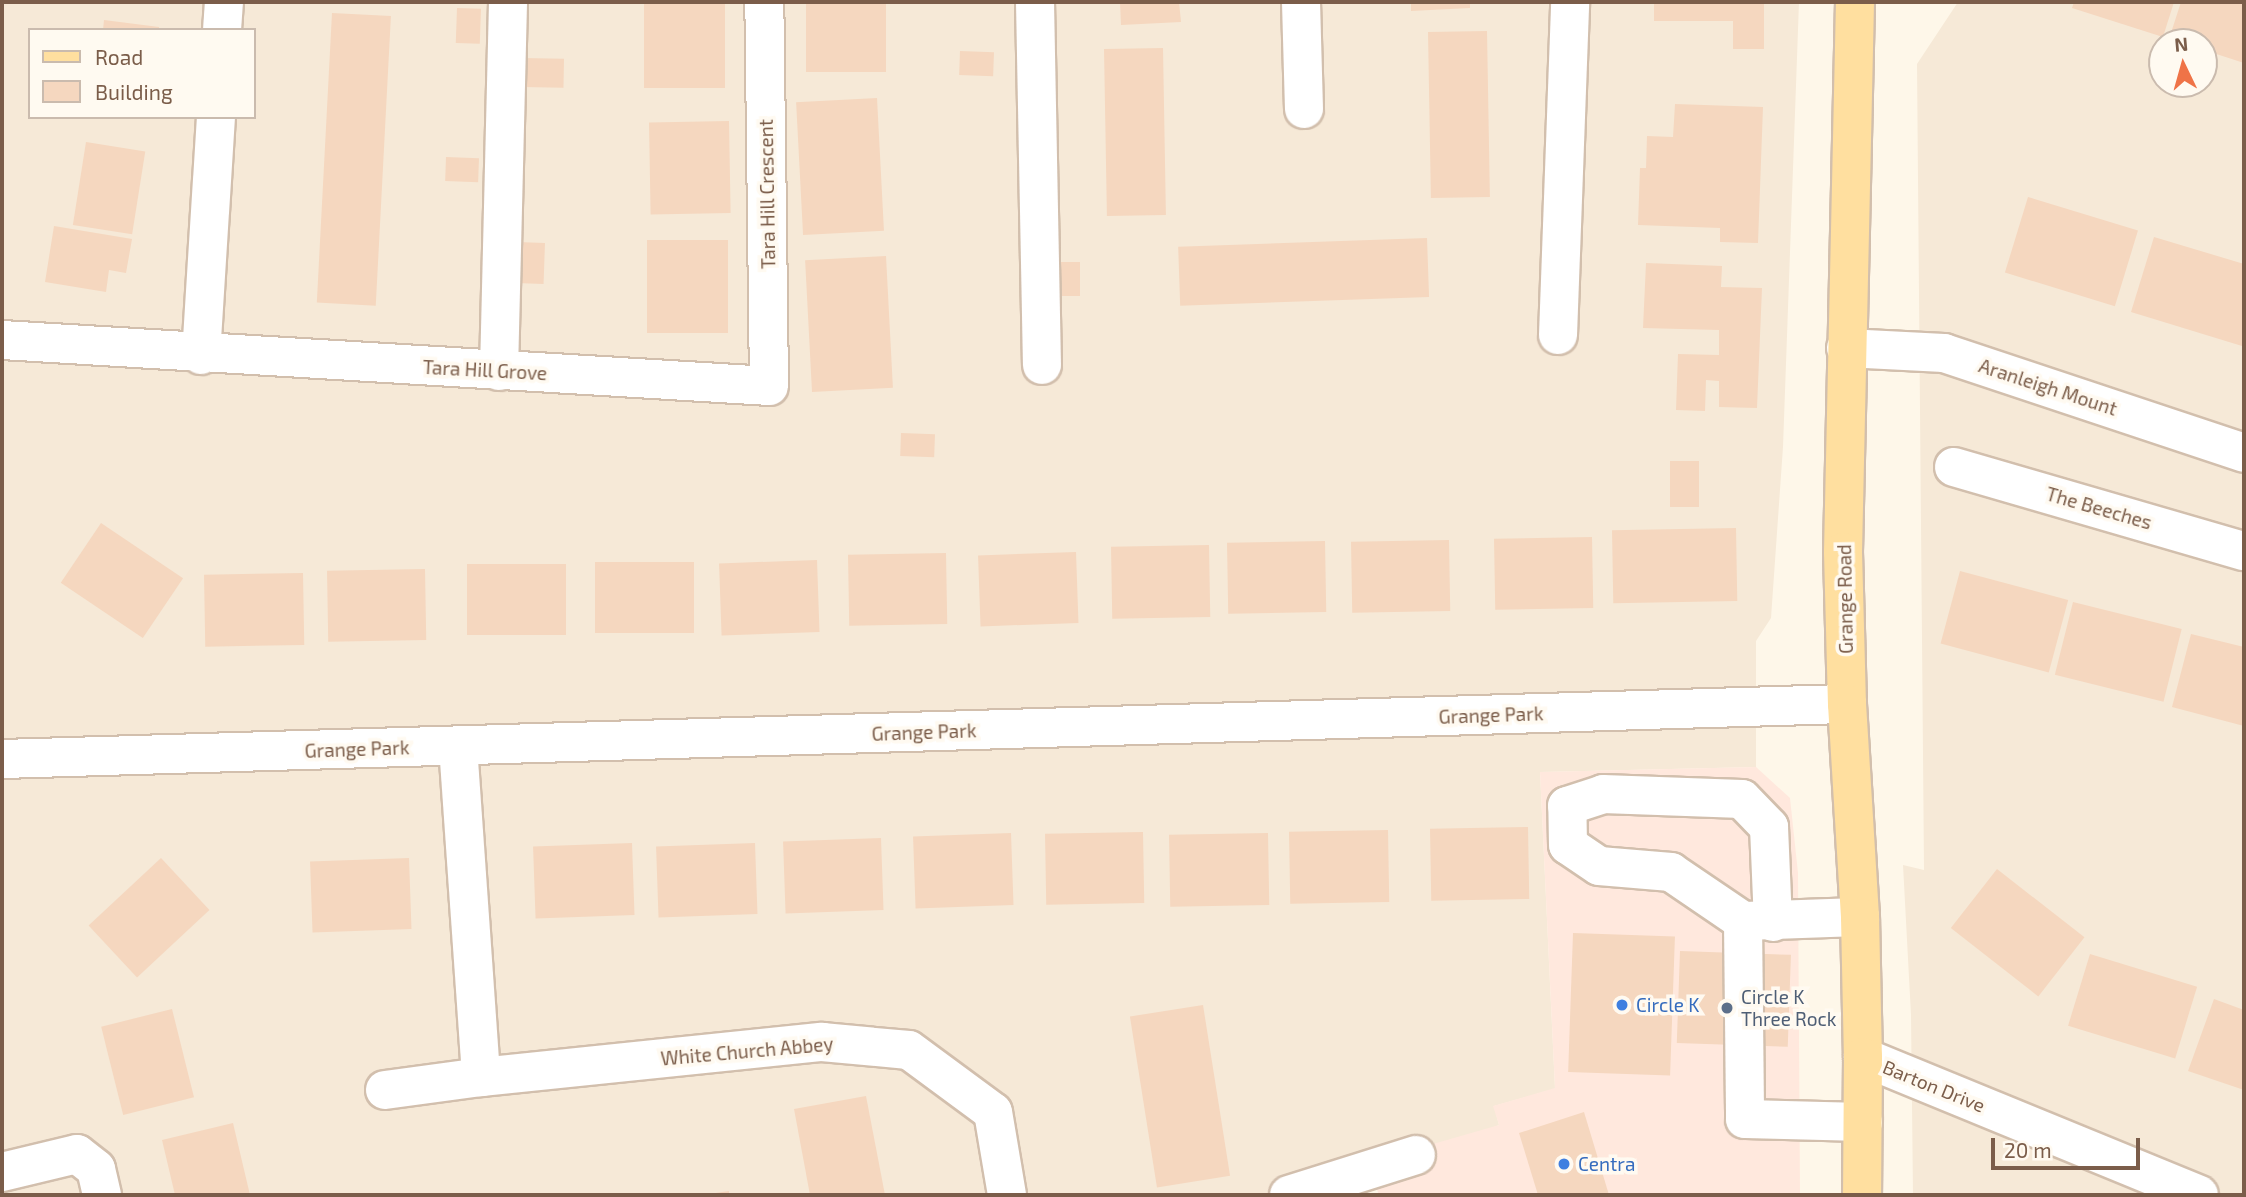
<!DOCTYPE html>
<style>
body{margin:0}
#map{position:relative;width:2246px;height:1197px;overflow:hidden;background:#fef7e9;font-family:"Exo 2",sans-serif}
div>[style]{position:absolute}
.residential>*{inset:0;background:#f6e9d7}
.commercial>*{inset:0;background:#ffe8dd}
.building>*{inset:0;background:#f5d7bf;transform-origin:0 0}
.roads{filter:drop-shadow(2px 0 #d2bfad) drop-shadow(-2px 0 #d2bfad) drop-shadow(0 2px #d2bfad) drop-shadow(0 -2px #d2bfad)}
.minor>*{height:38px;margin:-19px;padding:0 19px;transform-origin:19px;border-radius:19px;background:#fff}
.major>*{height:38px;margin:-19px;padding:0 19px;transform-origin:19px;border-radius:19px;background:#ffdf9f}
.dots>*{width:19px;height:19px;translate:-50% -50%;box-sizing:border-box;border:4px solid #fffaf1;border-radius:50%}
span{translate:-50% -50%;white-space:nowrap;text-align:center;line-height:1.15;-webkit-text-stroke:7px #fffaf1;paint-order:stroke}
.street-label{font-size:19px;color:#7b5d4a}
.service-label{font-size:19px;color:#4e5e75}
.left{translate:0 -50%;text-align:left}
.shop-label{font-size:19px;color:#366cbe}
.frame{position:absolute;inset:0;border:4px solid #7b5d4a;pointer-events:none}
.legend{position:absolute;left:28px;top:28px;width:228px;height:91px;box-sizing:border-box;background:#fffaf1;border:2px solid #cabbae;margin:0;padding:9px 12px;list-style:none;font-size:21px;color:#7b5d4a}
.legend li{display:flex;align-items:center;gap:14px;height:35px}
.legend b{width:35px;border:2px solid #cabbae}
.north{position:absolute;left:2148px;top:28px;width:70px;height:70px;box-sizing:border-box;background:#fffaf1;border:2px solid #cabbae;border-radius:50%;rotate:355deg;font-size:19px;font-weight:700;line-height:28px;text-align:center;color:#7b5d4a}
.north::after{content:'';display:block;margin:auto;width:24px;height:32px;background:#ef7347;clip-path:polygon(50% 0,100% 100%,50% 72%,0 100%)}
.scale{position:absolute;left:1991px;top:1138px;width:149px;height:32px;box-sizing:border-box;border:4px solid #7b5d4a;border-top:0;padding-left:9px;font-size:21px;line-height:24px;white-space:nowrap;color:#7b5d4a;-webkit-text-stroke:5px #fffaf1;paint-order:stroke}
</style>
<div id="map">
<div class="residential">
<i style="clip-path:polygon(evenodd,2px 2px,1799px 2px,1783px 447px,1771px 618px,1756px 641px,1756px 767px,1540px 772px,1555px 1089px,1494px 1106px,1499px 1125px,1347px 1195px,9px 1195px,2px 1171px,2px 2px,30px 30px,254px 30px,254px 117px,30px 117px,30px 30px)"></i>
<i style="clip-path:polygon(evenodd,1958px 2px,2244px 2px,2244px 1195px,1913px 1195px,1911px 1015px,1903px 865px,1924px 870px,1917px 64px,1958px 2px,2162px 42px,2204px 42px,2204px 84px,2162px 84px,2162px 42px)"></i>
</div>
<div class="commercial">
<i style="clip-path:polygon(1756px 767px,1790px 798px,1798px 873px,1800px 1195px,1379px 1195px,1367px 1163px,1499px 1125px,1493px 1106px,1555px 1088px,1540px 772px)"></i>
</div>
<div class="building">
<i style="left:644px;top:2px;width:81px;height:86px"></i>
<i style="left:806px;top:2px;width:80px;height:70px"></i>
<i style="clip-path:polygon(1120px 2px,1179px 2px,1181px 22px,1121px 25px)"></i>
<i style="clip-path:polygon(1411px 2px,1470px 2px,1470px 8px,1411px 11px)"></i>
<i style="clip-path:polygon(1654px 2px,1764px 2px,1764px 49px,1733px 49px,1733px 21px,1654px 21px)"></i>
<i style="clip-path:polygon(2074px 2px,2174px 2px,2163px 37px,2072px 8px)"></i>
<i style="clip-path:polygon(2181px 2px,2244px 2px,2244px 63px,2204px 50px,2204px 42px,2169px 39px)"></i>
<i style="left:457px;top:8px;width:24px;height:35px;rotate:2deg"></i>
<i style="left:332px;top:13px;width:59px;height:290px;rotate:3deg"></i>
<i style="clip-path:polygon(104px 20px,159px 27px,159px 30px,103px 30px)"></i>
<i style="left:1487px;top:31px;width:166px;height:59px;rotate:89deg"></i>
<i style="left:1163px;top:48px;width:167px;height:59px;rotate:89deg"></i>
<i style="left:960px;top:51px;width:34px;height:24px;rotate:2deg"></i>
<i style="left:522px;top:58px;width:42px;height:29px;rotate:1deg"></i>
<i style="left:877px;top:98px;width:133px;height:81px;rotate:87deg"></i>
<i style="clip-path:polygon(1675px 104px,1763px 107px,1758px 243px,1720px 242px,1720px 228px,1638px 225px,1640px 168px,1646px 168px,1647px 136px,1673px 137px)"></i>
<i style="left:729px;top:121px;width:92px;height:80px;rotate:89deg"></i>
<i style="left:86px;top:142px;width:60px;height:84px;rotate:9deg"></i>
<i style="left:446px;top:157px;width:33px;height:24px;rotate:2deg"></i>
<i style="left:2028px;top:197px;width:115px;height:79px;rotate:17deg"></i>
<i style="clip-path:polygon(54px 226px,132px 239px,126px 273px,109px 270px,106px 292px,45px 282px)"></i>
<i style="clip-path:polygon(2154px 237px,2244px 264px,2242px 346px,2131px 312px)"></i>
<i style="left:1427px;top:238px;width:59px;height:249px;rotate:88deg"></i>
<i style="left:728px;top:240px;width:93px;height:81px;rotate:90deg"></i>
<i style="left:517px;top:242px;width:28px;height:41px;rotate:2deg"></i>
<i style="left:886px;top:256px;width:132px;height:81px;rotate:87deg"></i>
<i style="left:1057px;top:262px;width:23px;height:34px"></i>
<i style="clip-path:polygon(1646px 263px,1722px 266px,1721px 287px,1762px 288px,1757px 408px,1719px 407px,1719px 381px,1706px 380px,1705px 411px,1676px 410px,1678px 354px,1719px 355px,1719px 330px,1643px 328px)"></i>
<i style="left:901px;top:433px;width:34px;height:23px;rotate:2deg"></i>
<i style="left:1670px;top:461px;width:29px;height:46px"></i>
<i style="left:101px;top:523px;width:99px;height:72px;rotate:34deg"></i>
<i style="left:1736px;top:528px;width:73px;height:124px;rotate:89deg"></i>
<i style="left:1592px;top:537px;width:71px;height:98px;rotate:89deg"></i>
<i style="left:1449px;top:540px;width:71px;height:98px;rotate:89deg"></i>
<i style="left:1325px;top:541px;width:71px;height:98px;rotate:89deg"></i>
<i style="left:1209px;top:545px;width:72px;height:98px;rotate:89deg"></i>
<i style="left:1076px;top:552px;width:71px;height:98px;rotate:88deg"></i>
<i style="left:946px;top:553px;width:71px;height:98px;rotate:89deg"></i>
<i style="left:817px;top:560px;width:72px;height:98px;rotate:88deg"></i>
<i style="left:694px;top:562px;width:71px;height:99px;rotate:90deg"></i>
<i style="left:566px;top:564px;width:71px;height:99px;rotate:90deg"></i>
<i style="left:425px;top:569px;width:71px;height:98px;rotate:89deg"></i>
<i style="left:1960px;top:571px;width:112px;height:75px;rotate:15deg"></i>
<i style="left:303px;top:573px;width:72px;height:99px;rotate:89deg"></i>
<i style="left:2073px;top:602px;width:112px;height:75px;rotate:14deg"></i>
<i style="clip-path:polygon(2191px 634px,2244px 647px,2244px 726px,2172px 707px)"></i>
<i style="left:1528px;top:827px;width:72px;height:98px;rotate:89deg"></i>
<i style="left:1388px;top:830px;width:72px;height:99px;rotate:89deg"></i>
<i style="left:1143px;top:832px;width:71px;height:98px;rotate:89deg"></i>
<i style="left:1011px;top:833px;width:72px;height:98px;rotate:88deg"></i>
<i style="left:1268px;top:833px;width:72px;height:99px;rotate:89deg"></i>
<i style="left:881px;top:838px;width:72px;height:98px;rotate:88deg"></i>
<i style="left:632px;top:843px;width:72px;height:99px;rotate:88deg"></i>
<i style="left:755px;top:843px;width:71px;height:99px;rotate:88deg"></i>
<i style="left:161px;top:858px;width:71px;height:99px;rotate:47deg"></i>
<i style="left:409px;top:858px;width:71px;height:99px;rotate:88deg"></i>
<i style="left:1997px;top:869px;width:111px;height:75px;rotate:38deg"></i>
<i style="left:1573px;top:933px;width:102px;height:139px;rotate:2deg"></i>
<i style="left:1680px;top:951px;width:111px;height:92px;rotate:2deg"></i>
<i style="left:2090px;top:954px;width:112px;height:75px;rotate:17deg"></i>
<i style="clip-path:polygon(2214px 999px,2244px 1010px,2244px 1090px,2188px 1071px)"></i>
<i style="left:1203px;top:1005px;width:173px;height:74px;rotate:81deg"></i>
<i style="left:172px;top:1009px;width:91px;height:73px;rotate:76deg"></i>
<i style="clip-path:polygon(866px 1096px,885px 1195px,810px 1195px,794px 1109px)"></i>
<i style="clip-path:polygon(1584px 1112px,1609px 1195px,1538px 1195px,1519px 1133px)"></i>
<i style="clip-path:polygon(233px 1123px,250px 1195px,175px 1195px,162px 1140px)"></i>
<i style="clip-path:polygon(729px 1191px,729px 1195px,709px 1195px,709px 1194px)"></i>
</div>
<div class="roads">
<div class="minor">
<i style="left:1035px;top:2px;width:363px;rotate:88.9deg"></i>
<i style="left:1301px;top:2px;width:107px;rotate:88.4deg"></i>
<i style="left:222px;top:30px;width:28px;rotate:-86deg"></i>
<i style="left:1558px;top:335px;width:333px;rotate:-87.9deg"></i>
<i style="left:2px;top:340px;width:768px;rotate:3.43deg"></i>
<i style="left:769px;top:386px;width:384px;rotate:-90.7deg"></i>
<i style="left:1846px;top:348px;width:98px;rotate:2.9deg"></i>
<i style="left:1944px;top:353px;width:316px;rotate:18.4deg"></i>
<i style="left:201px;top:355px;width:238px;rotate:-86.4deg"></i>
<i style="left:499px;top:371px;width:369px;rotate:-88.6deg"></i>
<i style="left:1954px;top:467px;width:302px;rotate:16.2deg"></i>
<i style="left:458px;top:746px;width:332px;rotate:86deg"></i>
<i style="left:2px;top:759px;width:1846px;rotate:-1.71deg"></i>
<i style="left:1860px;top:917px;width:117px;rotate:178deg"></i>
<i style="left:1743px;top:921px;width:198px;rotate:89.4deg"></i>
<i style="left:1745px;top:1119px;width:118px;rotate:1.5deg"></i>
<i style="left:1743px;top:921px;width:87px;rotate:-145.8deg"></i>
<i style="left:1671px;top:872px;width:72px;rotate:-175.2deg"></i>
<i style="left:1599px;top:866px;width:37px;rotate:-146deg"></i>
<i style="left:1568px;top:845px;width:39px;rotate:-91deg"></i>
<i style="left:1567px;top:806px;width:38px;rotate:-18deg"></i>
<i style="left:1603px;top:794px;width:139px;rotate:2.1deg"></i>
<i style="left:1742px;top:799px;width:39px;rotate:46deg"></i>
<i style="left:1769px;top:827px;width:95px;rotate:87.6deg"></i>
<i style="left:1863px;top:1057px;width:363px;rotate:22.3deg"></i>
<i style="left:385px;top:1090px;width:97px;rotate:-7.7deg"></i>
<i style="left:481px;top:1077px;width:343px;rotate:-5.9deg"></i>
<i style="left:822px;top:1042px;width:87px;rotate:5.3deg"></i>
<i style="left:909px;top:1050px;width:104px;rotate:36.4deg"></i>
<i style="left:993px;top:1112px;width:84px;rotate:80.4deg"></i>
<i style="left:2px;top:1172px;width:77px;rotate:-13.5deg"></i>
<i style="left:77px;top:1154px;width:24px;rotate:38deg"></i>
<i style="left:96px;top:1169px;width:27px;rotate:77deg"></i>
<i style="left:1289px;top:1195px;width:133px;rotate:-17.5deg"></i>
</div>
<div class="major">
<i style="left:1855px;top:2px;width:550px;rotate:91.25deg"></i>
<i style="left:1843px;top:552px;width:152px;rotate:88.5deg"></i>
<i style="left:1847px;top:704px;width:213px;rotate:86.5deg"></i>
<i style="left:1860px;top:917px;width:140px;rotate:88.8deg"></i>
<i style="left:1863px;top:1057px;width:138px;rotate:90.4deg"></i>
</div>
</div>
<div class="dots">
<i style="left:1622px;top:1005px;background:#3f7fe0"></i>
<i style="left:1727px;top:1008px;background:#5c6f8a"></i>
<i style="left:1564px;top:1164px;background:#3f7fe0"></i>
</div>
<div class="street-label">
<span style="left:767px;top:194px;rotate:-91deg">Tara Hill Crescent</span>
<span style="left:485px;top:370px;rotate:3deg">Tara Hill Grove</span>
<span style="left:2048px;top:387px;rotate:18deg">Aranleigh Mount</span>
<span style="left:2099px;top:508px;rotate:16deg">The Beeches</span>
<span style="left:1845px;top:599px;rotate:-91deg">Grange Road</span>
<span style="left:1491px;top:715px;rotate:-2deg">Grange Park</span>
<span style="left:924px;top:732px;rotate:-2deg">Grange Park</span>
<span style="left:357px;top:749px;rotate:-2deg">Grange Park</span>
<span style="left:747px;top:1051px;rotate:-5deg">White Church Abbey</span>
<span style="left:1934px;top:1086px;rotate:22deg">Barton Drive</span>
</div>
<div class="service-label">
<span class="left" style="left:1741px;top:1008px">Circle K<br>Three Rock</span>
</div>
<div class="shop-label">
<span class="left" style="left:1636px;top:1005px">Circle K</span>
<span class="left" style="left:1578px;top:1164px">Centra</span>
</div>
<div class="frame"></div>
<ul class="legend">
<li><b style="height:9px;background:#ffdf9f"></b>Road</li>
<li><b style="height:19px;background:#f5d7bf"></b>Building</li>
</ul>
<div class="north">N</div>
<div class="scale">20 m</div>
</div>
